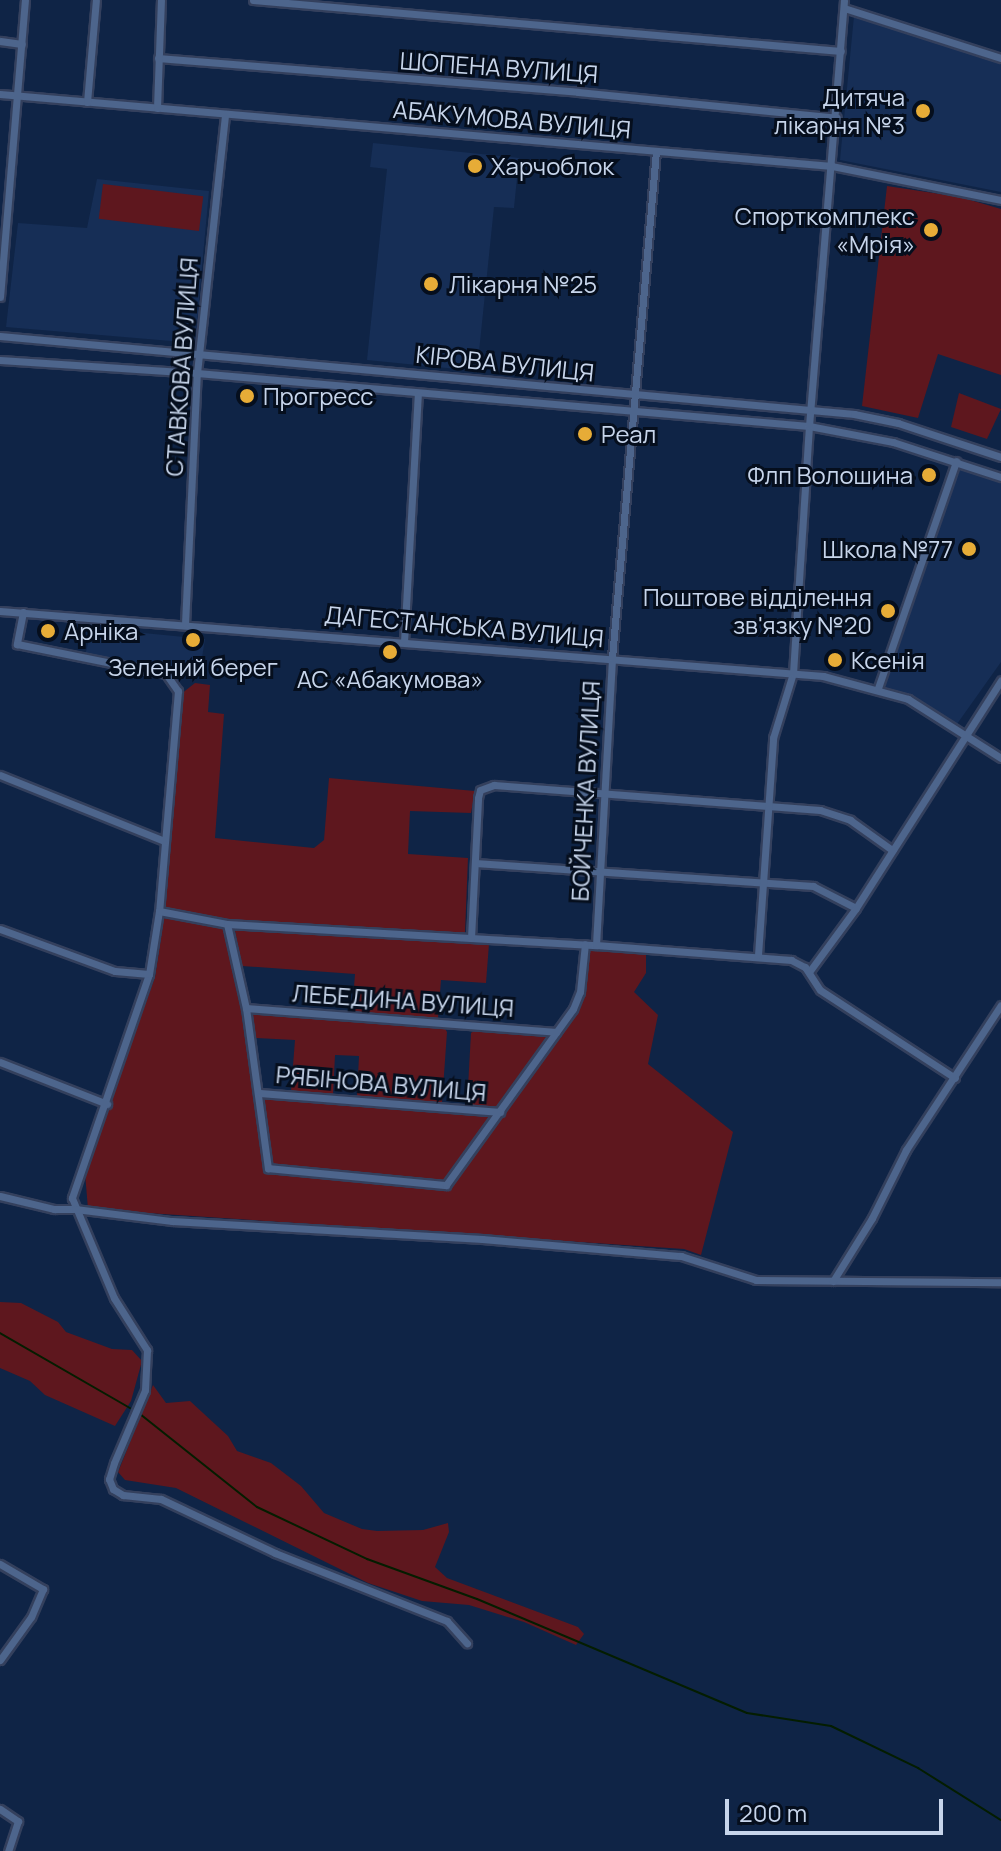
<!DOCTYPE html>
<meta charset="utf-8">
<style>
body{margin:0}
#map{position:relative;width:1001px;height:1851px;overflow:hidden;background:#0f2446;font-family:Manrope,sans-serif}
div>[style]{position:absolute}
.built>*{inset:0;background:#162e56}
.green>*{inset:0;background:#5e171e;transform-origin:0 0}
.stream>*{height:2px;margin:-1px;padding:0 1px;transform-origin:1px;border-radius:1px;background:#041d00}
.roads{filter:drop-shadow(2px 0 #34405d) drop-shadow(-2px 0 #34405d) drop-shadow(0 2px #34405d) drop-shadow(0 -2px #34405d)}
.minor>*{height:7px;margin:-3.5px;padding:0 3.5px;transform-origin:3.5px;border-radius:3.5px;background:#4d658c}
.dots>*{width:22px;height:22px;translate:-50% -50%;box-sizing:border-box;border:4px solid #050e1d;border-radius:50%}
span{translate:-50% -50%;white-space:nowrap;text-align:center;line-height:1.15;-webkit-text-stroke:6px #050e1d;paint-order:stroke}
.street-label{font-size:24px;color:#c7d5eb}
.poi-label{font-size:24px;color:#c7d5eb}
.right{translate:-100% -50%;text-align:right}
.left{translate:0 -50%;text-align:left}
.scale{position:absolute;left:725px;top:1799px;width:218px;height:36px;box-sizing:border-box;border:4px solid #c7d5eb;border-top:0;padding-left:10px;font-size:24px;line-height:28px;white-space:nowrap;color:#c7d5eb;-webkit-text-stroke:6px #050e1d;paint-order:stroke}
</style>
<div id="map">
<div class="built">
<i style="clip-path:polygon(854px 16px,1001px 62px,1001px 192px,840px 160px)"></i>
<i style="clip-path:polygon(373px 143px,519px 158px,514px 208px,494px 207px,477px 371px,367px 360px,387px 169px,370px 167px)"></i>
<i style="clip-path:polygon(97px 179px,209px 191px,195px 343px,6px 327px,18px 223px,87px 228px)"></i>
<i style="clip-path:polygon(958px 466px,1001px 481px,1001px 662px,957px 724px,922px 701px,882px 687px)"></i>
<i style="clip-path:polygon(92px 628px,205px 639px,199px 676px,85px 655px)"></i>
</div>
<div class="green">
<i style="left:103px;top:184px;width:101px;height:35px;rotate:7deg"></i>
<i style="clip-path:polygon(887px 186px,960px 197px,1001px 209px,1001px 375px,938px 354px,918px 418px,862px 406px)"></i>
<i style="clip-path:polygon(959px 393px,1001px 409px,987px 439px,951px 427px)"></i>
<i style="clip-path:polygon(195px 683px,210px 685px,208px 712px,224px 714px,215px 838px,314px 848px,324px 840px,329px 778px,475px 791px,471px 813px,410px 811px,408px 854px,468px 858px,465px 933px,230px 922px,162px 909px,181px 694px)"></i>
<i style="clip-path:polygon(164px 918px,223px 928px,241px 1009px,264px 1171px,447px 1189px,584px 999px,590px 949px,646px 953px,646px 973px,634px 992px,658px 1015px,648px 1064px,733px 1132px,701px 1255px,684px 1249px,88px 1209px,85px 1173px,155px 977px)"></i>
<i style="clip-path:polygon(240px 927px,489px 944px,486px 983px,441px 980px,438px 1018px,352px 1012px,355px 974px,242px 966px,235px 931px)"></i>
<i style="clip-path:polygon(251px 1012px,444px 1027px,447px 1032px,442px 1103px,357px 1096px,359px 1056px,335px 1055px,333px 1095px,291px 1091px,295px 1040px,256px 1038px)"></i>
<i style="clip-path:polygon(476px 1029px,551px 1035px,501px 1108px,467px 1105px,471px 1033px)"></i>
<i style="clip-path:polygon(263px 1096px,496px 1114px,446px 1181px,271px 1165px)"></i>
<i style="clip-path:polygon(0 1302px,21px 1303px,58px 1322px,66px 1332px,112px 1349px,132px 1350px,142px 1361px,131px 1401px,115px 1426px,45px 1395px,30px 1381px,0 1368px)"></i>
<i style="clip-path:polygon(153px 1385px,166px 1403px,190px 1401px,228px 1436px,237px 1451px,271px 1463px,301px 1486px,324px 1513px,362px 1529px,377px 1531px,423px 1530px,448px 1523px,449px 1532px,435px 1567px,447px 1578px,578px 1627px,584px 1634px,576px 1645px,524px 1622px,469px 1605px,422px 1601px,368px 1583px,176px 1488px,125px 1480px,118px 1472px)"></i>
</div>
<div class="stream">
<i style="left:0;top:1333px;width:150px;rotate:30deg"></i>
<i style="left:140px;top:1414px;width:149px;rotate:38.5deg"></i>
<i style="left:257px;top:1507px;width:122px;rotate:25.3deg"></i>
<i style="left:367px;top:1559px;width:117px;rotate:20deg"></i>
<i style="left:477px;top:1599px;width:293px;rotate:22.9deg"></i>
<i style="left:747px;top:1713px;width:85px;rotate:8.8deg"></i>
<i style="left:831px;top:1726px;width:97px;rotate:25.8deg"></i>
<i style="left:918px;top:1768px;width:98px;rotate:32.1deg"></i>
</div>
<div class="roads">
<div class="minor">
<i style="left:253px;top:0;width:590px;rotate:4.96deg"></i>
<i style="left:844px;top:8px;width:165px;rotate:17.7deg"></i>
<i style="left:0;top:41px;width:22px;rotate:8deg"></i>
<i style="left:158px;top:58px;width:421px;rotate:4.6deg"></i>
<i style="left:578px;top:92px;width:260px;rotate:5.7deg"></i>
<i style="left:0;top:94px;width:835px;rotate:4.95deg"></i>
<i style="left:832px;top:166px;width:172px;rotate:11.4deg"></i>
<i style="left:87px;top:102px;width:102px;rotate:-85deg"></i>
<i style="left:157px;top:108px;width:108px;rotate:-87.9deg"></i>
<i style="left:0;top:297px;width:298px;rotate:-85.2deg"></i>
<i style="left:0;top:336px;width:858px;rotate:5.22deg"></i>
<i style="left:854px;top:414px;width:45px;rotate:11.6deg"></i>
<i style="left:898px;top:423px;width:108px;rotate:18.3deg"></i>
<i style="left:0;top:360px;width:197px;rotate:3.8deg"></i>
<i style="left:197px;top:373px;width:614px;rotate:4.95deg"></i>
<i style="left:809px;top:426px;width:86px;rotate:10.8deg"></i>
<i style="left:893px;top:442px;width:114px;rotate:18deg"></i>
<i style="left:0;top:611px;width:826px;rotate:4.52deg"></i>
<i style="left:823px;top:676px;width:88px;rotate:15.1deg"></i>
<i style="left:908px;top:699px;width:110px;rotate:32.4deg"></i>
<i style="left:23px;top:612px;width:33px;rotate:101deg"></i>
<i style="left:17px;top:644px;width:152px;rotate:11.4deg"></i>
<i style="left:166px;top:674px;width:21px;rotate:55deg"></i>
<i style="left:178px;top:691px;width:221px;rotate:94.9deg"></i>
<i style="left:159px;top:911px;width:64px;rotate:99deg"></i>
<i style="left:149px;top:974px;width:237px;rotate:109deg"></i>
<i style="left:72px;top:1198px;width:108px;rotate:67.2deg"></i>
<i style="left:114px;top:1298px;width:62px;rotate:57.6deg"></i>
<i style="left:147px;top:1350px;width:40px;rotate:92.9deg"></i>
<i style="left:145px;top:1390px;width:79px;rotate:113deg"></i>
<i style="left:114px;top:1463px;width:17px;rotate:107deg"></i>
<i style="left:109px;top:1479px;width:11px;rotate:68deg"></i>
<i style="left:113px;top:1489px;width:12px;rotate:31deg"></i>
<i style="left:123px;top:1495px;width:38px;rotate:6deg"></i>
<i style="left:161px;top:1499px;width:126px;rotate:25.3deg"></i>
<i style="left:275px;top:1553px;width:185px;rotate:21.6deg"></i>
<i style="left:447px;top:1621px;width:30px;rotate:48deg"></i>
<i style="left:185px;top:624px;width:251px;rotate:-87.3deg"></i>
<i style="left:197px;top:373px;width:260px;rotate:-83.8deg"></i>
<i style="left:404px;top:642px;width:247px;rotate:-86.8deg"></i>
<i style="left:878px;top:688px;width:240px;rotate:-71deg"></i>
<i style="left:0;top:775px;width:177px;rotate:21.9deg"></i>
<i style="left:475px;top:863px;width:339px;rotate:3.9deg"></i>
<i style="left:813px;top:886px;width:48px;rotate:27.1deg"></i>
<i style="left:159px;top:911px;width:69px;rotate:10.8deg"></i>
<i style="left:227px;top:924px;width:370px;rotate:3.3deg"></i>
<i style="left:596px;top:945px;width:287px;rotate:-86.8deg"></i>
<i style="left:612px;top:658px;width:509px;rotate:-85.04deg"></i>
<i style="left:227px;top:924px;width:86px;rotate:77.3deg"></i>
<i style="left:246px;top:1008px;width:162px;rotate:82.2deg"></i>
<i style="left:268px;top:1168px;width:179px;rotate:5.5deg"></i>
<i style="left:446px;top:1185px;width:217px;rotate:-54.2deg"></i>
<i style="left:573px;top:1009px;width:18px;rotate:-68deg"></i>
<i style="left:580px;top:992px;width:48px;rotate:-84.1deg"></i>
<i style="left:0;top:929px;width:122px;rotate:20.1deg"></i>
<i style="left:115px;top:971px;width:34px;rotate:5deg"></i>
<i style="left:471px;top:938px;width:140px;rotate:-87.1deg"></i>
<i style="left:478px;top:798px;width:8px;rotate:-76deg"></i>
<i style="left:480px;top:790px;width:15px;rotate:-20deg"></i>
<i style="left:494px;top:785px;width:327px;rotate:4.4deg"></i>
<i style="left:820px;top:810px;width:32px;rotate:18deg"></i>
<i style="left:850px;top:820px;width:52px;rotate:35.5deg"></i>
<i style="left:596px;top:945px;width:196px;rotate:4.4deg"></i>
<i style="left:791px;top:960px;width:16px;rotate:27deg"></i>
<i style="left:805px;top:967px;width:27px;rotate:57deg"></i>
<i style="left:820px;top:990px;width:161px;rotate:33.1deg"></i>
<i style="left:758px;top:955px;width:218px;rotate:-86deg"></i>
<i style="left:773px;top:738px;width:68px;rotate:-72.9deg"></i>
<i style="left:793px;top:673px;width:248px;rotate:-86.3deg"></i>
<i style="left:809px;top:426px;width:427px;rotate:-85.3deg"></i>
<i style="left:809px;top:972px;width:79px;rotate:-53.7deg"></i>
<i style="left:856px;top:908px;width:270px;rotate:-57.5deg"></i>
<i style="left:246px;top:1008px;width:311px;rotate:4.4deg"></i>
<i style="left:0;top:1062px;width:115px;rotate:21.4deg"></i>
<i style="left:260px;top:1093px;width:241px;rotate:4.5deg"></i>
<i style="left:0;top:1196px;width:56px;rotate:13.5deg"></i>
<i style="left:54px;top:1209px;width:21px"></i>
<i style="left:75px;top:1209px;width:98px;rotate:7.1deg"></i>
<i style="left:172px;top:1221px;width:311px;rotate:3.3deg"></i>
<i style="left:482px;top:1239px;width:200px;rotate:4.9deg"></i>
<i style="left:681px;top:1256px;width:79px;rotate:17.7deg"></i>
<i style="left:756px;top:1280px;width:245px;rotate:0.5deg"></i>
<i style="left:833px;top:1281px;width:74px;rotate:-58.2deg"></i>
<i style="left:872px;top:1218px;width:76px;rotate:-63.4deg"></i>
<i style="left:906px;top:1150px;width:173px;rotate:-56.8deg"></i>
<i style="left:0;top:1564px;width:50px;rotate:30.2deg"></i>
<i style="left:43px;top:1589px;width:30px;rotate:113deg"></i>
<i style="left:31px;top:1617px;width:53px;rotate:125.8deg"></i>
<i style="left:0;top:1809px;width:22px;rotate:34deg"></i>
<i style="left:18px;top:1821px;width:32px;rotate:108deg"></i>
</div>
</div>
<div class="dots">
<i style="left:923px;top:111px;background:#e7ac37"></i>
<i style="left:475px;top:166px;background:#e7ac37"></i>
<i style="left:931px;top:230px;background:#e7ac37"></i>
<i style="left:431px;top:284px;background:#e7ac37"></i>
<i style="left:247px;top:396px;background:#e7ac37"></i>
<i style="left:585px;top:434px;background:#e7ac37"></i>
<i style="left:929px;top:475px;background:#e7ac37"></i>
<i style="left:969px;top:549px;background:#e7ac37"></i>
<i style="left:888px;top:611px;background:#e7ac37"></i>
<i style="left:48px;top:631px;background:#e7ac37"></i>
<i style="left:193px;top:640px;background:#e7ac37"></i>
<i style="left:390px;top:652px;background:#e7ac37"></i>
<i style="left:835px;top:660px;background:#e7ac37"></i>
</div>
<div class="street-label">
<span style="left:499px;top:67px;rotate:4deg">ШОПЕНА ВУЛИЦЯ</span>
<span style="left:512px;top:119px;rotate:5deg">АБАКУМОВА ВУЛИЦЯ</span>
<span style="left:505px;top:363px;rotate:6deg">КІРОВА ВУЛИЦЯ</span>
<span style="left:181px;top:367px;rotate:-86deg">СТАВКОВА ВУЛИЦЯ</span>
<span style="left:464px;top:626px;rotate:5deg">ДАГЕСТАНСЬКА ВУЛИЦЯ</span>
<span style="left:585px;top:791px;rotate:-87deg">БОЙЧЕНКА ВУЛИЦЯ</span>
<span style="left:403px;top:1000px;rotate:4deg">ЛЕБЕДИНА ВУЛИЦЯ</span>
<span style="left:381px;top:1083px;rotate:5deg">РЯБІНОВА ВУЛИЦЯ</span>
</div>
<div class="poi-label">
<span class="right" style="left:905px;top:111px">Дитяча<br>лікарня №3</span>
<span class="left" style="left:491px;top:166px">Харчоблок</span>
<span class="right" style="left:915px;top:230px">Спорткомплекс<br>«Мрія»</span>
<span class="left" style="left:449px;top:284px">Лікарня №25</span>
<span class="left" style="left:263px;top:396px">Прогресс</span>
<span class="left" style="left:601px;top:434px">Реал</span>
<span class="right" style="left:913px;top:475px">Флп Волошина</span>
<span class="right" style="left:953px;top:549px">Школа №77</span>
<span class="right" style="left:872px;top:611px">Поштове відділення<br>зв'язку №20</span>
<span class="left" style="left:64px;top:631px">Арніка</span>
<span class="left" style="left:851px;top:660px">Ксенія</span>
<span style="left:193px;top:667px">Зелений берег</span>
<span style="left:390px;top:679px">АС «Абакумова»</span>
</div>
<div class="scale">200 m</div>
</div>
